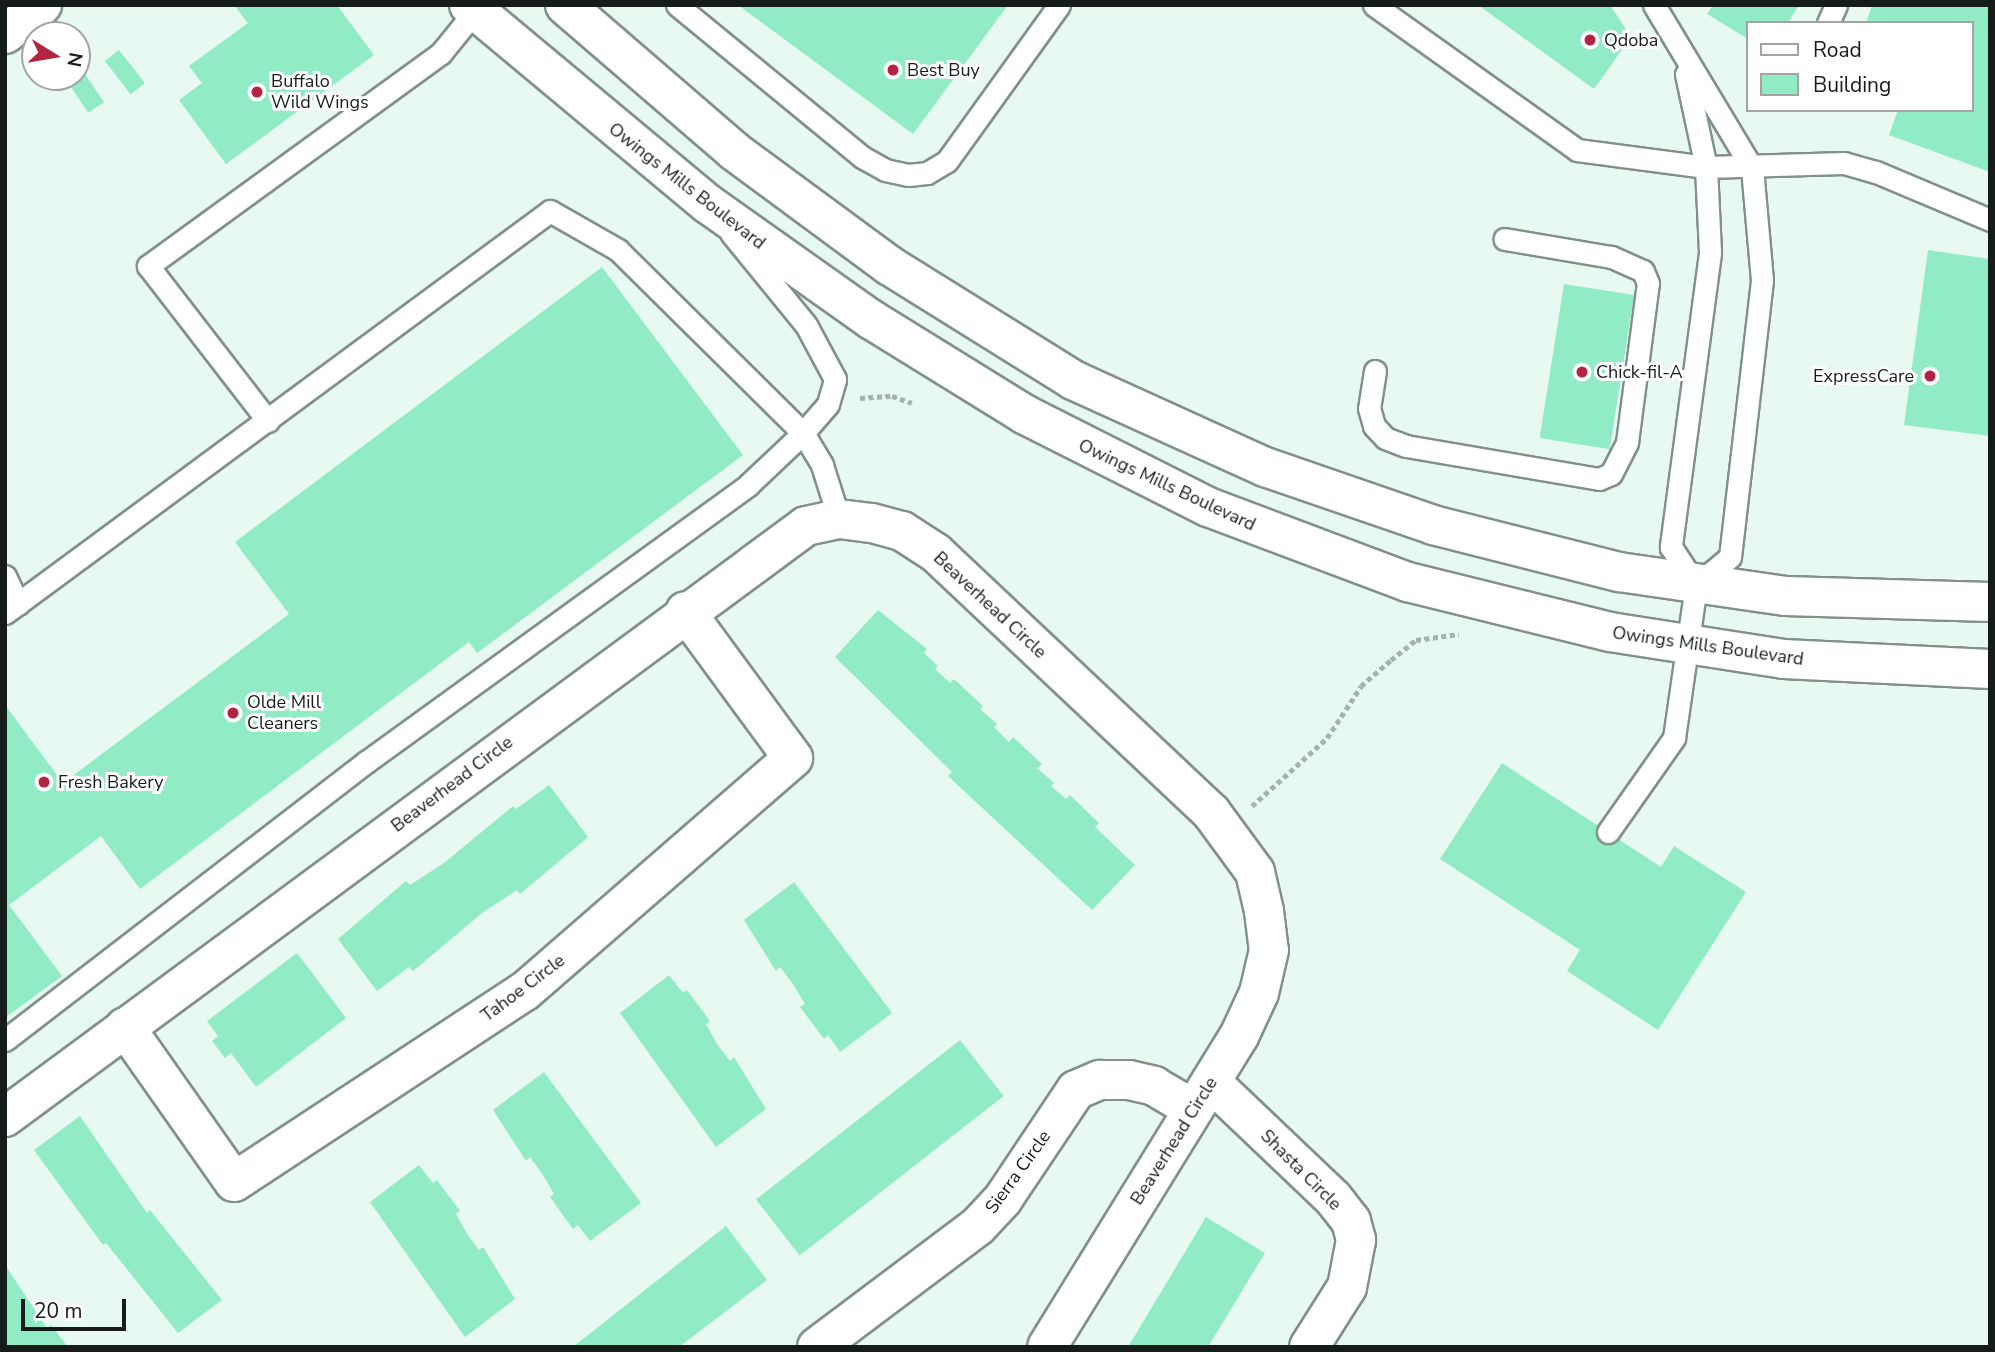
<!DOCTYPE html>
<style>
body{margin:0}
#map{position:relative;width:1995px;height:1352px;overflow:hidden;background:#e8f9f1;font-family:"Nunito Sans",sans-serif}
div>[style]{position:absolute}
.building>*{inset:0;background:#91ecc6;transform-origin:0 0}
.path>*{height:4.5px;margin-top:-2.25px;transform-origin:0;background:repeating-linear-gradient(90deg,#a5b3ac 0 5px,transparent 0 8.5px)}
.roads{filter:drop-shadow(2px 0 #81918a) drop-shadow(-2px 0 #81918a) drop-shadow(0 2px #81918a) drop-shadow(0 -2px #81918a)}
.lane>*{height:21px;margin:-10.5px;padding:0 10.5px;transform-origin:10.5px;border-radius:10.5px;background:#fff}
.street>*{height:38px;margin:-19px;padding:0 19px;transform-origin:19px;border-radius:19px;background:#fff}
.secondary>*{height:38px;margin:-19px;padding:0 19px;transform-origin:19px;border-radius:19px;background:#fff}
.primary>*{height:38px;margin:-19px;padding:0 19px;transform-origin:19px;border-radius:19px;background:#fff}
.dots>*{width:19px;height:19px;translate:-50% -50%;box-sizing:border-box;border:4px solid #fff;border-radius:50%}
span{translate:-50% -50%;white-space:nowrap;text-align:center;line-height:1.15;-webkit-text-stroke:6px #fff;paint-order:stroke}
.poi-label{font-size:18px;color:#161c19}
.left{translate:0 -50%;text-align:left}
.right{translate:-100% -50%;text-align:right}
.street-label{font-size:18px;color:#161c19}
.frame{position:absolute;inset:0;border:7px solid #161c19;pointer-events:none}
.legend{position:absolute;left:1746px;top:21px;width:228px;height:91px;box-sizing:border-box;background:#fff;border:2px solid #a2a4a3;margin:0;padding:9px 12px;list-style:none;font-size:21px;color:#161c19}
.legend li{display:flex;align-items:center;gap:14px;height:35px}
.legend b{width:35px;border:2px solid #a2a4a3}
.north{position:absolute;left:21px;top:21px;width:70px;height:70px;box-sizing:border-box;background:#fff;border:2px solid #a2a4a3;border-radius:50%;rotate:101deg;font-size:19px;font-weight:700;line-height:28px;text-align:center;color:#161c19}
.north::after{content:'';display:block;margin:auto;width:24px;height:32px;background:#b52342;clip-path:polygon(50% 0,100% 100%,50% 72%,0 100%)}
.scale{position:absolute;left:21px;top:1299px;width:105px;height:32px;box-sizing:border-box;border:4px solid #161c19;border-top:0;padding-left:9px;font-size:21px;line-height:24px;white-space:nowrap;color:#161c19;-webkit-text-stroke:5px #fff;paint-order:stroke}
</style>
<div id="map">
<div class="building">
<i style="clip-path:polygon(234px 5px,337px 5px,374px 55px,226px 164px,179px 100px,202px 83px,189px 66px,248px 23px)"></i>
<i style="clip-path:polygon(738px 5px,1008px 5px,913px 134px)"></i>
<i style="clip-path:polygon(1478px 5px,1610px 5px,1631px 37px,1594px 89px)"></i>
<i style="clip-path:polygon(1713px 5px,1799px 5px,1788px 23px,1748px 23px,1748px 39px,1707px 14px)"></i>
<i style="clip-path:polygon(1872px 5px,1990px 5px,1990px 172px,1889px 135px,1898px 110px,1972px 110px,1972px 23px,1866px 23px)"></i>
<i style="left:119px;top:50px;width:42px;height:18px;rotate:52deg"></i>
<i style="left:85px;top:74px;width:34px;height:19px;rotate:56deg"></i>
<i style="clip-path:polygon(1928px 250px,1990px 259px,1990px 436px,1904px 425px)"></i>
<i style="clip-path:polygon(602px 267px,743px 455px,477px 653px,469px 642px,140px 889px,101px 836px,9px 905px,62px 976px,5px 1018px,5px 705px,63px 783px,289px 614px,235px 542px)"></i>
<i style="left:1564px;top:284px;width:71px;height:156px;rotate:9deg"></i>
<i style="clip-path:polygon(878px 610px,927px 649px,924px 653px,938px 666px,935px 669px,950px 683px,954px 679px,983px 706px,980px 709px,997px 724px,994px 727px,1009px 742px,1013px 737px,1042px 764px,1037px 768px,1054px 783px,1051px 786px,1066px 799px,1070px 795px,1099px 823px,1095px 827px,1135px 865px,1092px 910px,948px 776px,952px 772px,835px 657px)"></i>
<i style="clip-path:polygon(1502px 763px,1661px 867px,1674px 846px,1746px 892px,1658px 1030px,1567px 971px,1580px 950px,1440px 859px)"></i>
<i style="clip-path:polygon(549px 785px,588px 837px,520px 894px,517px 890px,482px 913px,413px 971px,409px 967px,377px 991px,338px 939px,406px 881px,410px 885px,444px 863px,513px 806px,516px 809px)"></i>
<i style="clip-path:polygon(794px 882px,892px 1013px,840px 1052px,828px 1035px,824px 1039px,800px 1007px,805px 1004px,793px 984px,780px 967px,776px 971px,744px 920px)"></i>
<i style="clip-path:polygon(297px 953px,346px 1018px,256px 1087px,231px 1053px,225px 1058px,212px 1041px,218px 1036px,207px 1021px)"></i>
<i style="clip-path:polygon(669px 975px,683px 993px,687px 990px,710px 1021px,706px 1024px,717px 1044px,730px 1061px,734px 1057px,766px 1109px,716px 1147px,620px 1013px)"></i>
<i style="left:960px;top:1040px;width:71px;height:259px;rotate:52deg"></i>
<i style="clip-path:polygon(544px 1072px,641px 1203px,590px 1241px,578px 1225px,573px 1229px,550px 1197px,554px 1194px,543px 1175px,530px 1157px,526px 1161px,493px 1110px)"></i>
<i style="clip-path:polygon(80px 1116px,147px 1213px,150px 1210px,222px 1300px,178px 1333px,106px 1243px,103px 1245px,34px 1150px)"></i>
<i style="clip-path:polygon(419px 1165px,433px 1183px,437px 1180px,460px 1211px,456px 1214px,467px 1234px,479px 1250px,483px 1247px,515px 1299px,465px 1337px,370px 1202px)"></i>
<i style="clip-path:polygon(1206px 1217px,1265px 1253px,1208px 1347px,1128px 1347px)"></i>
<i style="clip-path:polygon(726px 1226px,767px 1280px,679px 1347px,573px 1347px)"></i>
<i style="clip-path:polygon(5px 1265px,47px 1328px,51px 1325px,68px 1347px,5px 1347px)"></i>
</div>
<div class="path">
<i style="left:860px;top:398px;width:32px;rotate:-4deg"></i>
<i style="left:892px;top:396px;width:21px;rotate:19deg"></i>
<i style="left:1252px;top:806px;width:101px;rotate:-42.2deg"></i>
<i style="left:1327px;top:738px;width:62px;rotate:-56.8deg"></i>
<i style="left:1361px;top:686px;width:40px;rotate:-41deg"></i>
<i style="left:1391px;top:660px;width:32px;rotate:-39deg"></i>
<i style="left:1416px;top:640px;width:43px;rotate:-7.9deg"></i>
</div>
<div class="roads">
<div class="lane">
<i style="left:677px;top:5px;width:239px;rotate:39.4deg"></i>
<i style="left:862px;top:157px;width:26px;rotate:29deg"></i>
<i style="left:885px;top:170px;width:24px;rotate:12deg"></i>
<i style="left:908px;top:175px;width:19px;rotate:-6deg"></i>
<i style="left:927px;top:173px;width:23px;rotate:-31deg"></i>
<i style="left:947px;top:161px;width:192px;rotate:-54.3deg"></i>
<i style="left:1374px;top:5px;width:249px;rotate:35.5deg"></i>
<i style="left:1577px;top:150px;width:130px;rotate:7.5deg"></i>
<i style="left:1706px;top:167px;width:138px;rotate:-1.7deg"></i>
<i style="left:1844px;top:163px;width:33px;rotate:16deg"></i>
<i style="left:1876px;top:172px;width:124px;rotate:22.8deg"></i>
<i style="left:1828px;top:23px;width:20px;rotate:-66deg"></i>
<i style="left:1686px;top:74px;width:95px;rotate:77.9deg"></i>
<i style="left:1706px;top:167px;width:86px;rotate:87.3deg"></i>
<i style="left:1710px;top:253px;width:297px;rotate:97.6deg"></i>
<i style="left:1671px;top:547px;width:45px;rotate:56.7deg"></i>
<i style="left:1375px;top:371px;width:37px;rotate:99deg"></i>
<i style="left:1369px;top:408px;width:19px;rotate:74deg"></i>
<i style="left:1374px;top:426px;width:16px;rotate:47deg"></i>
<i style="left:1385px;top:438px;width:22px;rotate:21deg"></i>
<i style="left:1406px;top:446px;width:196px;rotate:9.7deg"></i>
<i style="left:1599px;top:479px;width:13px;rotate:-23deg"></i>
<i style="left:1611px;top:474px;width:36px;rotate:-63deg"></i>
<i style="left:1627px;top:442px;width:160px;rotate:-82.5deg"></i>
<i style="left:1648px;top:283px;width:13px;rotate:-113deg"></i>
<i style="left:1643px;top:271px;width:35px;rotate:-156deg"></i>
<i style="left:1611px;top:257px;width:108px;rotate:-170.4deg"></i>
<i style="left:268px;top:421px;width:196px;rotate:-127.7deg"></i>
<i style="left:148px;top:266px;width:362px;rotate:-36deg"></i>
<i style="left:441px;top:53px;width:62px;rotate:-50.9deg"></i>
<i style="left:5px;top:576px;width:31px;rotate:65deg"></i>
<i style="left:5px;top:613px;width:677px;rotate:-36.41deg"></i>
<i style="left:550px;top:211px;width:78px;rotate:29.8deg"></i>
<i style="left:618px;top:250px;width:260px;rotate:44.7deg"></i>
<i style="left:803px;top:433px;width:37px;rotate:59deg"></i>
<i style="left:822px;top:465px;width:57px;rotate:72.5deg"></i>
<i style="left:1608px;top:832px;width:115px;rotate:-54.9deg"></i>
<i style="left:1674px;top:738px;width:155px;rotate:-81.8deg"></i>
<i style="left:1696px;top:585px;width:44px;rotate:-39.5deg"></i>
<i style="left:1730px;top:557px;width:279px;rotate:-83.4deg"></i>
<i style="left:1762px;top:280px;width:112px;rotate:-95.1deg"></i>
<i style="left:1752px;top:168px;width:190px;rotate:-121deg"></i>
<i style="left:5px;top:1040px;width:456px;rotate:-37.6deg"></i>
<i style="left:366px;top:762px;width:472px;rotate:-35.9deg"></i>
<i style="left:748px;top:485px;width:76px;rotate:-43.4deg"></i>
<i style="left:803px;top:433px;width:38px;rotate:-49deg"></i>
<i style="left:828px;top:404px;width:26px;rotate:-74deg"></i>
<i style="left:835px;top:379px;width:61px;rotate:-118.2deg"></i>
<i style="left:806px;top:325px;width:119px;rotate:-129.2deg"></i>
</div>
<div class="street">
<i style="left:125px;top:1027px;width:189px;rotate:54.9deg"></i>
<i style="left:234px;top:1182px;width:348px;rotate:-33.3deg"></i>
<i style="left:525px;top:991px;width:355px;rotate:-41deg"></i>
<i style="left:793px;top:758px;width:182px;rotate:-126.3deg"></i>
<i style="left:1211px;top:1082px;width:168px;rotate:43.6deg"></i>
<i style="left:1333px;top:1198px;width:29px;rotate:52deg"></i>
<i style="left:1351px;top:1221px;width:20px;rotate:75deg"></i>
<i style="left:1356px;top:1240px;width:48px;rotate:100.8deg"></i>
<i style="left:1347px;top:1287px;width:71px;rotate:122.3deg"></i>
<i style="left:5px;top:1117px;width:995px;rotate:-36.42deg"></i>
<i style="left:806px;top:526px;width:34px;rotate:-12deg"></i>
<i style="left:839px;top:519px;width:33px;rotate:7deg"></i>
<i style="left:872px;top:523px;width:31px;rotate:15deg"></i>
<i style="left:902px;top:531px;width:40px;rotate:32.9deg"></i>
<i style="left:936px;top:553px;width:378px;rotate:43.3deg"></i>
<i style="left:1211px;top:812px;width:74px;rotate:53.7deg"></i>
<i style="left:1255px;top:872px;width:40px;rotate:77deg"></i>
<i style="left:1264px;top:911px;width:39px;rotate:83deg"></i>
<i style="left:1269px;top:950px;width:44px;rotate:103.1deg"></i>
<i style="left:1259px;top:993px;width:47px;rotate:114.9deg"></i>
<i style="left:1239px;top:1036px;width:365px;rotate:121.7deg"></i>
<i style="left:817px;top:1347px;width:201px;rotate:-36.9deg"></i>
<i style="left:978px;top:1226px;width:37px;rotate:-47deg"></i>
<i style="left:1003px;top:1199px;width:131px;rotate:-56.2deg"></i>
<i style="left:1076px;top:1090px;width:26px;rotate:-23deg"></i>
<i style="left:1100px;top:1080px;width:29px"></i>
<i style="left:1129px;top:1080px;width:26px;rotate:13deg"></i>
<i style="left:1154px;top:1086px;width:45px;rotate:30.5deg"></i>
</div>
<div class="secondary">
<i style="left:469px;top:5px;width:311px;rotate:39.8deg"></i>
<i style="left:708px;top:204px;width:201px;rotate:35.3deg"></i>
<i style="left:872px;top:320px;width:179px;rotate:31.7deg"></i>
<i style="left:1024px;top:414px;width:206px;rotate:26.8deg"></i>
<i style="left:1208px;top:507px;width:214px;rotate:20.6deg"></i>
<i style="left:1408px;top:582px;width:208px;rotate:13.9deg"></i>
<i style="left:1610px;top:632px;width:176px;rotate:8.8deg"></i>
<i style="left:1784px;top:659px;width:206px;rotate:2.8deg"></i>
<i style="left:565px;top:5px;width:223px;rotate:40.8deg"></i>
<i style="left:734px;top:151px;width:194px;rotate:36.4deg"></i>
<i style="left:890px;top:266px;width:216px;rotate:31.9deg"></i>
<i style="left:1073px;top:380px;width:211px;rotate:24.4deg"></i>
<i style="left:1265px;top:467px;width:178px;rotate:19deg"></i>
<i style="left:1433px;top:525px;width:192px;rotate:14.2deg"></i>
<i style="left:1619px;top:572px;width:169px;rotate:8.2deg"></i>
<i style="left:1786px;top:596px;width:204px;rotate:1.7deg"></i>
</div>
<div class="primary">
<i style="left:5px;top:34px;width:47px;rotate:-38.1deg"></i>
</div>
</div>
<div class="dots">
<i style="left:1590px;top:40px;background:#b52342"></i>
<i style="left:893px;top:70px;background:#b52342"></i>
<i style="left:257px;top:92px;background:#b52342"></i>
<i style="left:1582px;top:372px;background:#b52342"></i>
<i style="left:1930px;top:376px;background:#b52342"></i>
<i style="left:233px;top:713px;background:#b52342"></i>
<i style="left:44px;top:782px;background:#b52342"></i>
</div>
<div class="poi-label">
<span class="left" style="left:1604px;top:40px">Qdoba</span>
<span class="left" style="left:907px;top:70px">Best Buy</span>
<span class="left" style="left:271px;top:92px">Buffalo<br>Wild Wings</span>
<span class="left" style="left:1596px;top:372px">Chick-fil-A</span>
<span class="right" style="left:1914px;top:376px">ExpressCare</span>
<span class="left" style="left:247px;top:713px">Olde Mill<br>Cleaners</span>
<span class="left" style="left:58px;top:782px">Fresh Bakery</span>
</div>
<div class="street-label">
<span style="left:687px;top:186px;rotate:38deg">Owings Mills Boulevard</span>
<span style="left:1167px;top:485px;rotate:25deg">Owings Mills Boulevard</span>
<span style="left:990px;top:605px;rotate:43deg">Beaverhead Circle</span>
<span style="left:1708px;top:646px;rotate:8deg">Owings Mills Boulevard</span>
<span style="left:452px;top:784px;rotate:-37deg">Beaverhead Circle</span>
<span style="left:523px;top:988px;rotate:-37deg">Tahoe Circle</span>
<span style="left:1174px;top:1141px;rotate:-58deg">Beaverhead Circle</span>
<span style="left:1301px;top:1170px;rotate:45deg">Shasta Circle</span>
<span style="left:1018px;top:1172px;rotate:-54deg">Sierra Circle</span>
</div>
<div class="frame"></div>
<ul class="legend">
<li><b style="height:9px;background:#fff"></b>Road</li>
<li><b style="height:19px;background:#91ecc6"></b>Building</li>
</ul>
<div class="north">N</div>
<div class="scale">20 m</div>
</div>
